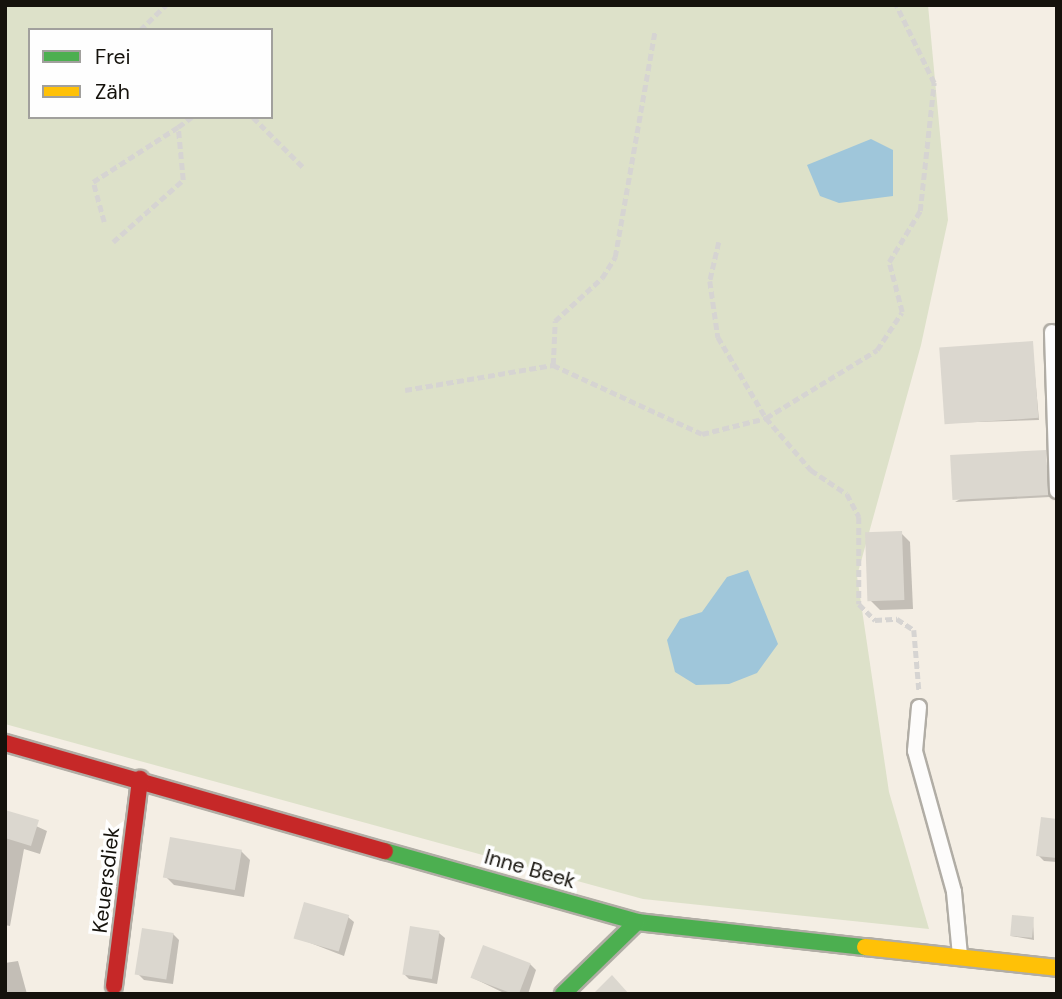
<!DOCTYPE html>
<meta charset="utf-8">
<style>
body{margin:0}
#map{position:relative;width:1062px;height:999px;overflow:hidden;background:#f4eee4;font-family:"DM Sans",sans-serif}
div>[style]{position:absolute}
.green>*{inset:0;background:#dde1c9}
.water>*{inset:0;background:#9fc6da}
.shadow>*{inset:0;background:#0003}
.building>*{inset:0;background:#dbd7cf;transform-origin:0 0}
.path>*{height:4.5px;margin-top:-2.25px;transform-origin:0;background:repeating-linear-gradient(90deg,#d6d4d2 0 7px,transparent 0 10.5px)}
.roads{filter:drop-shadow(2px 0 #b1ada5) drop-shadow(-2px 0 #b1ada5) drop-shadow(0 2px #b1ada5) drop-shadow(0 -2px #b1ada5)}
.lane>*{height:14px;margin:-7px;padding:0 7px;transform-origin:7px;border-radius:7px;background:#fdfcfb}
.fast>*{height:16px;margin:-8px;padding:0 8px;transform-origin:8px;border-radius:8px;background:#4caf50}
.slow>*{height:16px;margin:-8px;padding:0 8px;transform-origin:8px;border-radius:8px;background:#ffc107}
.jam>*{height:16px;margin:-8px;padding:0 8px;transform-origin:8px;border-radius:8px;background:#c62828}
span{translate:-50% -50%;white-space:nowrap;text-align:center;line-height:1.15;-webkit-text-stroke:7px #fefefe;paint-order:stroke}
.street-label{font-size:21px;color:#15120c}
.frame{position:absolute;inset:0;border:7px solid #15120c;pointer-events:none}
.legend{position:absolute;left:28px;top:28px;width:245px;height:91px;box-sizing:border-box;background:#fefefe;border:2px solid #a1a09d;margin:0;padding:9px 12px;list-style:none;font-size:21px;color:#15120c}
.legend li{display:flex;align-items:center;gap:14px;height:35px}
.legend b{width:35px;border:2px solid #a1a09d}
</style>
<div id="map">
<div class="green">
<i style="clip-path:polygon(evenodd,5px 5px,928px 5px,948px 220px,921px 345px,857px 576px,889px 792px,929px 929px,643px 899px,5px 724px,5px 5px,30px 30px,271px 30px,271px 117px,30px 117px,30px 30px)"></i>
</div>
<div class="water">
<i style="clip-path:polygon(871px 139px,893px 150px,893px 196px,839px 203px,820px 196px,807px 165px)"></i>
<i style="clip-path:polygon(748px 570px,778px 644px,757px 673px,729px 684px,696px 685px,675px 672px,667px 640px,680px 619px,702px 612px,727px 577px)"></i>
</div>
<div class="shadow">
<i style="clip-path:polygon(1032px 343px,1039px 420px,945px 423px)"></i>
<i style="clip-path:polygon(1045px 452px,1050px 497px,955px 502px)"></i>
<i style="clip-path:polygon(901px 533px,910px 542px,913px 609px,880px 610px,871px 601px)"></i>
<i style="clip-path:polygon(5px 812px,47px 831px,40px 854px,24px 849px,10px 926px,5px 925px)"></i>
<i style="clip-path:polygon(1057px 821px,1057px 862px,1044px 861px,1038px 855px)"></i>
<i style="clip-path:polygon(241px 851px,250px 860px,244px 897px,174px 885px,165px 876px)"></i>
<i style="clip-path:polygon(348px 917px,354px 922px,344px 956px,295px 937px)"></i>
<i style="clip-path:polygon(1033px 919px,1034px 940px,1011px 936px)"></i>
<i style="clip-path:polygon(439px 933px,445px 938px,437px 984px,409px 979px,403px 973px)"></i>
<i style="clip-path:polygon(173px 934px,179px 940px,173px 984px,144px 980px,138px 974px)"></i>
<i style="clip-path:polygon(18px 961px,27px 994px,5px 994px,5px 963px)"></i>
<i style="clip-path:polygon(530px 964px,536px 970px,528px 994px,506px 994px,473px 978px)"></i>
</div>
<div class="building">
<i style="left:1033px;top:341px;width:77px;height:94px;rotate:86deg"></i>
<i style="left:1046px;top:450px;width:45px;height:96px;rotate:87deg"></i>
<i style="left:902px;top:531px;width:69px;height:37px;rotate:88deg"></i>
<i style="clip-path:polygon(5px 810px,39px 820px,31px 846px,5px 838px)"></i>
<i style="clip-path:polygon(1041px 817px,1057px 819px,1057px 858px,1036px 856px)"></i>
<i style="left:170px;top:837px;width:73px;height:41px;rotate:10deg"></i>
<i style="left:304px;top:902px;width:47px;height:38px;rotate:16deg"></i>
<i style="left:1012px;top:915px;width:22px;height:21px;rotate:5deg"></i>
<i style="left:410px;top:926px;width:30px;height:49px;rotate:9deg"></i>
<i style="left:142px;top:928px;width:32px;height:47px;rotate:9deg"></i>
<i style="left:483px;top:945px;width:51px;height:35px;rotate:21deg"></i>
<i style="clip-path:polygon(612px 975px,629px 994px,593px 994px)"></i>
</div>
<div class="path">
<i style="left:140px;top:30px;width:36px;rotate:-44deg"></i>
<i style="left:253px;top:117px;width:71px;rotate:45deg"></i>
<i style="left:104px;top:222px;width:41px;rotate:-105.4deg"></i>
<i style="left:93px;top:182px;width:101px;rotate:-32.9deg"></i>
<i style="left:113px;top:242px;width:94px;rotate:-41.5deg"></i>
<i style="left:183px;top:180px;width:53px;rotate:-95.4deg"></i>
<i style="left:178px;top:127px;width:17px;rotate:-36deg"></i>
<i style="left:719px;top:242px;width:40px;rotate:103deg"></i>
<i style="left:710px;top:281px;width:57px;rotate:81.9deg"></i>
<i style="left:718px;top:337px;width:94px;rotate:59.3deg"></i>
<i style="left:766px;top:418px;width:130px;rotate:-31.5deg"></i>
<i style="left:877px;top:350px;width:45px;rotate:-56.7deg"></i>
<i style="left:902px;top:312px;width:52px;rotate:-104.6deg"></i>
<i style="left:889px;top:262px;width:60px;rotate:-58.7deg"></i>
<i style="left:920px;top:211px;width:129px;rotate:-83.8deg"></i>
<i style="left:934px;top:83px;width:87px;rotate:-116deg"></i>
<i style="left:553px;top:365px;width:44px;rotate:-87.4deg"></i>
<i style="left:555px;top:321px;width:64px;rotate:-42.5deg"></i>
<i style="left:602px;top:278px;width:25px;rotate:-58deg"></i>
<i style="left:615px;top:257px;width:230px;rotate:-80deg"></i>
<i style="left:405px;top:390px;width:150px;rotate:-9.6deg"></i>
<i style="left:553px;top:365px;width:164px;rotate:24.8deg"></i>
<i style="left:702px;top:434px;width:66px;rotate:-14deg"></i>
<i style="left:766px;top:418px;width:69px;rotate:49.1deg"></i>
<i style="left:811px;top:470px;width:43px;rotate:33.7deg"></i>
<i style="left:847px;top:494px;width:26px;rotate:62deg"></i>
<i style="left:859px;top:517px;width:87px;rotate:90deg"></i>
<i style="left:859px;top:604px;width:23px;rotate:45deg"></i>
<i style="left:875px;top:620px;width:22px;rotate:-3deg"></i>
<i style="left:897px;top:619px;width:20px;rotate:33deg"></i>
<i style="left:914px;top:630px;width:60px;rotate:85.2deg"></i>
</div>
<div class="roads">
<div class="lane">
<i style="left:1052px;top:332px;width:159px;rotate:88.2deg"></i>
<i style="left:919px;top:707px;width:44px;rotate:95.2deg"></i>
<i style="left:915px;top:751px;width:146px;rotate:74.5deg"></i>
<i style="left:954px;top:892px;width:64px;rotate:84.6deg"></i>
</div>
<div class="fast">
<i style="left:385px;top:851px;width:262px;rotate:15.7deg"></i>
<i style="left:637px;top:922px;width:229px;rotate:6.3deg"></i>
<i style="left:563px;top:994px;width:103px;rotate:-44.2deg"></i>
</div>
<div class="slow">
<i style="left:865px;top:947px;width:193px;rotate:6.2deg"></i>
</div>
<div class="jam">
<i style="left:5px;top:743px;width:395px;rotate:15.9deg"></i>
<i style="left:114px;top:986px;width:209px;rotate:-82.8deg"></i>
</div>
</div>
<div class="street-label">
<span style="left:530px;top:869px;rotate:16deg">Inne Beek</span>
<span style="left:106px;top:880px;rotate:-83deg">Keuersdiek</span>
</div>
<div class="frame"></div>
<ul class="legend">
<li><b style="height:9px;background:#4caf50"></b>Frei</li>
<li><b style="height:9px;background:#ffc107"></b>Zäh</li>
</ul>
</div>
